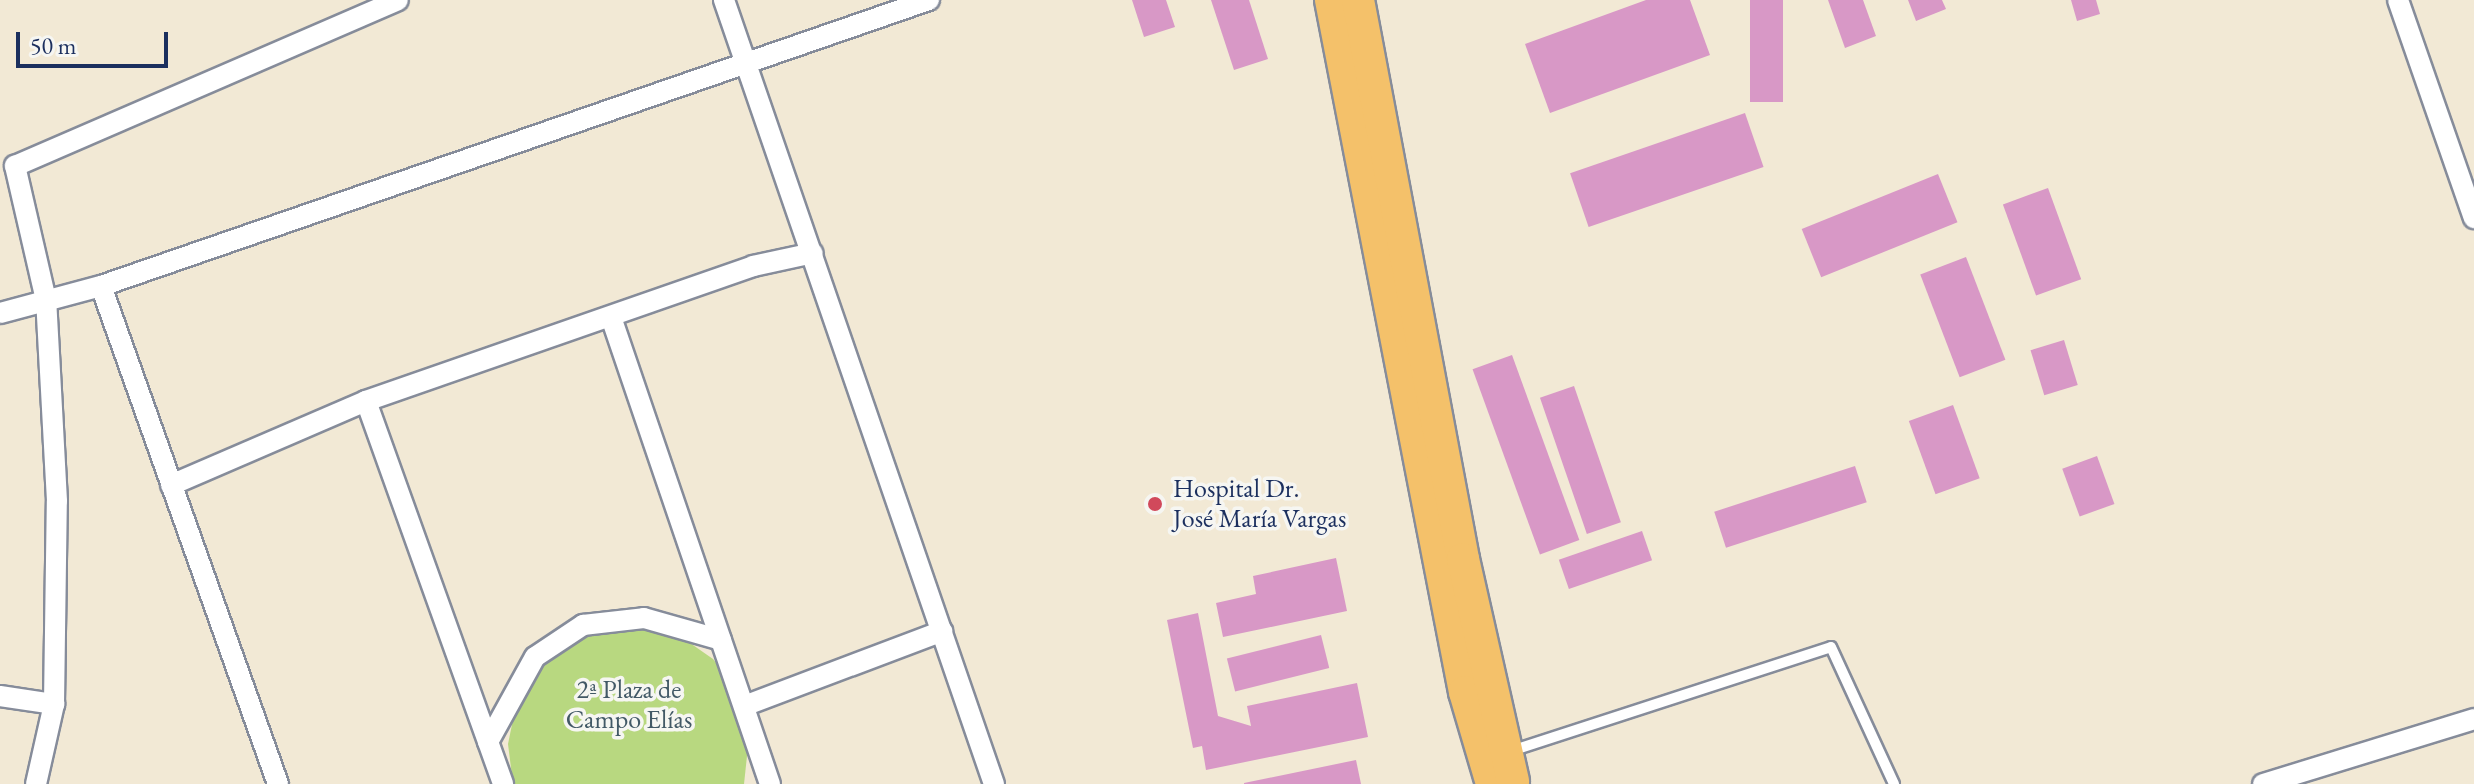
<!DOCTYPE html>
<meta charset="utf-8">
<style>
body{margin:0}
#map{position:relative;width:2474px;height:784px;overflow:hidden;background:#f2e9d5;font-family:"EB Garamond",serif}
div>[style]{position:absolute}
.green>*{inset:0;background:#b8d880}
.building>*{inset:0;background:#d898c6;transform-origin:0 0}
.roads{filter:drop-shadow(2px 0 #868c9a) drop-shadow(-2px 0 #868c9a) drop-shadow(0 2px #868c9a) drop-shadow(0 -2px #868c9a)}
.lane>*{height:10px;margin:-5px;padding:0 5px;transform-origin:5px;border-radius:5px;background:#fff}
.street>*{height:20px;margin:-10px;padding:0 10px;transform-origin:10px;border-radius:10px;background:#fff}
.primary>*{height:32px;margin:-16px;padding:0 16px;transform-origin:16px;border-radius:16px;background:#f4c16a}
.dots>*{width:22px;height:22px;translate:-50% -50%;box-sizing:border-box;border:4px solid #f6f6f2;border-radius:50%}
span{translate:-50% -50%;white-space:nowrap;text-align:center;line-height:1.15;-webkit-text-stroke:7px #f6f6f2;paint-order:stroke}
.poi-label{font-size:26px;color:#1b2f5e}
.left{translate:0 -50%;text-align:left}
.park-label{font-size:26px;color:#425966}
.scale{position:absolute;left:16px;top:32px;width:152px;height:36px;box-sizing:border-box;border:4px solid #1b2f5e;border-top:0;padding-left:10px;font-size:24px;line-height:28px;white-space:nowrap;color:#1b2f5e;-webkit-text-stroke:6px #f6f6f2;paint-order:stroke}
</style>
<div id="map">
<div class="green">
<i style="clip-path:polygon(642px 626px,680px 636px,713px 659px,738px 691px,750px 728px,744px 784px,513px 784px,508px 744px,516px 705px,536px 670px,565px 644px,602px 628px)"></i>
</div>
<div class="building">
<i style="clip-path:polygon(1132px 0,1166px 0,1175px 27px,1144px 37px)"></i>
<i style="clip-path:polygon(1211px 0,1249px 0,1268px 59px,1234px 70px)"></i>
<i style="clip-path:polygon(1646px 0,1690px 0,1710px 55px,1550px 113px,1525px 44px)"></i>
<i style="left:1750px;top:0;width:33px;height:102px"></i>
<i style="clip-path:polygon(1828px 0,1863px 0,1876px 36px,1845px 48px)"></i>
<i style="clip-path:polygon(1908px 0,1942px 0,1946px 9px,1916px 21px)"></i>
<i style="clip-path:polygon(2071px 0,2096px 0,2100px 14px,2077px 21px)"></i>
<i style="left:1745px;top:113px;width:57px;height:185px;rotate:71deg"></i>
<i style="left:1938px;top:174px;width:52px;height:147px;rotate:68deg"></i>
<i style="left:2048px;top:188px;width:97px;height:48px;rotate:70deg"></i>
<i style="left:1966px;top:257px;width:110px;height:49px;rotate:69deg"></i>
<i style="left:2064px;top:340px;width:47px;height:35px;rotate:73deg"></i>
<i style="left:1512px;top:355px;width:197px;height:42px;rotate:70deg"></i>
<i style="left:1574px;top:386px;width:144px;height:36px;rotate:71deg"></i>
<i style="left:1953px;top:405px;width:78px;height:47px;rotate:70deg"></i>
<i style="left:2097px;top:456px;width:51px;height:37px;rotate:70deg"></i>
<i style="left:1855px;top:466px;width:38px;height:148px;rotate:72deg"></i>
<i style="left:1642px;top:531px;width:31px;height:88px;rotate:71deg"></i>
<i style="clip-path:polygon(1336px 558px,1347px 611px,1223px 637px,1216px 603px,1256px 594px,1253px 576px)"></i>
<i style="clip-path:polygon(1198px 613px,1218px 716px,1251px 726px,1247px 706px,1357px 683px,1368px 737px,1206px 770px,1202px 746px,1193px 748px,1167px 620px)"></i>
<i style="left:1321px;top:635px;width:34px;height:97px;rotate:76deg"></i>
<i style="clip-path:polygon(1356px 760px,1361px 784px,1244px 784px,1244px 783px)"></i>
</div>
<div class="roads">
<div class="lane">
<i style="left:1511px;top:751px;width:336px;rotate:-18deg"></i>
<i style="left:1831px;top:647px;width:151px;rotate:65.3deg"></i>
</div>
<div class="street">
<i style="left:724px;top:0;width:829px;rotate:71deg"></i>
<i style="left:2398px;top:0;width:231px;rotate:70.8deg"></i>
<i style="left:101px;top:286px;width:529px;rotate:70.43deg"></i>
<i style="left:0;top:313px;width:105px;rotate:-15deg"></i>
<i style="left:101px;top:286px;width:876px;rotate:-19.06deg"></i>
<i style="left:611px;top:317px;width:493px;rotate:71.2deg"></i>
<i style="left:366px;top:401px;width:407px;rotate:70.3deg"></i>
<i style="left:171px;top:485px;width:212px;rotate:-23.3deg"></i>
<i style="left:366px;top:401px;width:410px;rotate:-19.2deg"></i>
<i style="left:753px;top:266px;width:61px;rotate:-12.2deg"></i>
<i style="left:0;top:696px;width:55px;rotate:8.4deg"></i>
<i style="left:744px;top:706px;width:212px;rotate:-20.7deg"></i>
<i style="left:488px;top:742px;width:97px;rotate:-61.1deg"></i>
<i style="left:535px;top:657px;width:58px;rotate:-33.7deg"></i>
<i style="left:583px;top:625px;width:61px;rotate:-6.5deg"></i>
<i style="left:644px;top:618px;width:80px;rotate:15.9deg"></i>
<i style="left:36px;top:784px;width:82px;rotate:-77.3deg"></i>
<i style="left:54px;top:704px;width:203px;rotate:-89.2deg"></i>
<i style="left:57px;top:501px;width:201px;rotate:-93.1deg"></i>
<i style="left:46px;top:300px;width:138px;rotate:-103deg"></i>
<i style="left:15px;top:166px;width:417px;rotate:-23.4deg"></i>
<i style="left:2263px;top:784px;width:221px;rotate:-17.1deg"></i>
</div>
<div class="primary">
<i style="left:1331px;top:0;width:705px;rotate:79.04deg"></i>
<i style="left:1465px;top:692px;width:96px;rotate:73.6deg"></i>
<i style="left:1358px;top:0;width:569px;rotate:79.36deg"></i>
<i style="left:1463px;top:559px;width:228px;rotate:77.3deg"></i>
</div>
</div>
<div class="dots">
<i style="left:1155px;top:504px;background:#d1495b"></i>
</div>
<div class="poi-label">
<span class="left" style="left:1173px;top:504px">Hospital Dr.<br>José María Vargas</span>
</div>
<div class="park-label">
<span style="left:629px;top:705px">2ª Plaza de<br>Campo Elías</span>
</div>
<div class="scale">50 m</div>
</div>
